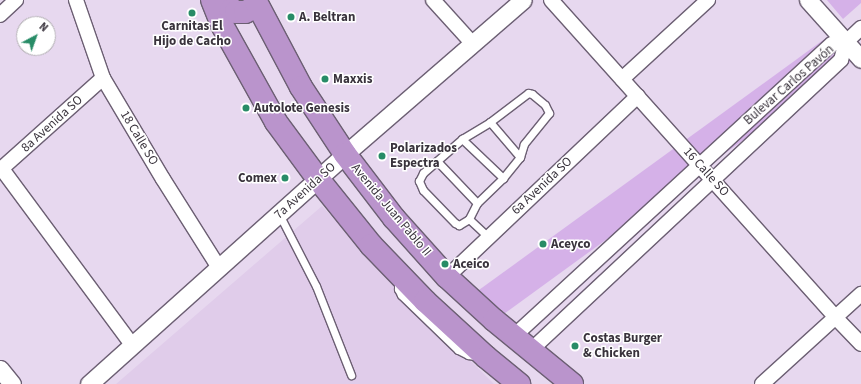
<!DOCTYPE html>
<meta charset="utf-8">
<style>
body{margin:0}
#map{position:relative;width:861px;height:384px;overflow:hidden;background:#e7d8ef;font-family:"Source Sans 3",sans-serif}
div>[style]{position:absolute}
.built>*{inset:0;background:#e0ccea}
.green>*{inset:0;background:#d5b1e8;transform-origin:0 0}
.roads{filter:drop-shadow(1px 0 #6c5f73) drop-shadow(-1px 0 #6c5f73) drop-shadow(0 1px #6c5f73) drop-shadow(0 -1px #6c5f73)}
.service>*{height:7px;margin:-3.5px;padding:0 3.5px;transform-origin:3.5px;border-radius:3.5px;background:#fff}
.minor>*{height:14px;margin:-7px;padding:0 7px;transform-origin:7px;border-radius:7px;background:#fff}
.tertiary>*{height:17px;margin:-8.5px;padding:0 8.5px;transform-origin:8.5px;border-radius:8.5px;background:#fff}
.trunk>*{height:22px;margin:-11px;padding:0 11px;transform-origin:11px;border-radius:11px;background:#ba94cc}
.dots>*{width:11px;height:11px;translate:-50% -50%;box-sizing:border-box;border:2px solid #fff;border-radius:50%}
span{translate:-50% -50%;white-space:nowrap;text-align:center;line-height:1.15;-webkit-text-stroke:3px #fff;paint-order:stroke}
.poi-label{font-size:13px;color:#39333c;font-weight:700}
.left{translate:0 -50%;text-align:left}
.right{translate:-100% -50%;text-align:right}
.street-label{font-size:13px;color:#39333c}
.north{position:absolute;left:16px;top:16px;width:40px;height:40px;box-sizing:border-box;background:#fff;border:1px solid #b0adb1;border-radius:50%;rotate:41deg;font-size:11px;font-weight:700;line-height:16px;text-align:center;color:#39333c}
.north::after{content:'';display:block;margin:auto;width:14px;height:18px;background:#288c67;clip-path:polygon(50% 0,100% 100%,50% 72%,0 100%)}
</style>
<div id="map">
<div class="built">
<i style="clip-path:polygon(322px 206px,403px 294px,494px 384px,116px 384px)"></i>
</div>
<div class="green">
<i style="clip-path:polygon(827px 0,861px 0,861px 3px,843px 19px)"></i>
<i style="left:841px;top:27px;width:34px;height:454px;rotate:54deg"></i>
</div>
<div class="roads">
<div class="service">
<i style="left:528px;top:93px;width:4px;rotate:14deg"></i>
<i style="left:532px;top:94px;width:17px;rotate:40deg"></i>
<i style="left:545px;top:105px;width:9px;rotate:63deg"></i>
<i style="left:549px;top:113px;width:40px;rotate:129deg"></i>
<i style="left:524px;top:144px;width:14px;rotate:107deg"></i>
<i style="left:520px;top:157px;width:27px;rotate:129deg"></i>
<i style="left:503px;top:178px;width:36px;rotate:136deg"></i>
<i style="left:477px;top:203px;width:18px;rotate:117deg"></i>
<i style="left:469px;top:219px;width:12px;rotate:149deg"></i>
<i style="left:459px;top:225px;width:4px;rotate:-153deg"></i>
<i style="left:455px;top:223px;width:46px;rotate:-134.1deg"></i>
<i style="left:423px;top:190px;width:10px;rotate:-114deg"></i>
<i style="left:419px;top:181px;width:9px;rotate:-63deg"></i>
<i style="left:423px;top:173px;width:52px;rotate:-41.1deg"></i>
<i style="left:462px;top:139px;width:33px;rotate:-31deg"></i>
<i style="left:490px;top:122px;width:48px;rotate:-37.3deg"></i>
<i style="left:490px;top:122px;width:46px;rotate:49.4deg"></i>
<i style="left:462px;top:139px;width:57px;rotate:43.6deg"></i>
<i style="left:437px;top:161px;width:58px;rotate:46.4deg"></i>
<i style="left:279px;top:214px;width:81px;rotate:62.8deg"></i>
<i style="left:316px;top:286px;width:96px;rotate:68.5deg"></i>
<i style="left:469px;top:219px;width:26px;rotate:43deg"></i>
<i style="left:398px;top:281px;width:8px;rotate:90deg"></i>
<i style="left:398px;top:289px;width:7px;rotate:63deg"></i>
<i style="left:401px;top:295px;width:79px;rotate:44deg"></i>
<i style="left:458px;top:350px;width:11px;rotate:27deg"></i>
<i style="left:468px;top:355px;width:7px;rotate:8deg"></i>
</div>
<div class="minor">
<i style="left:76px;top:0;width:83px;rotate:70.9deg"></i>
<i style="left:103px;top:78px;width:117px;rotate:59.3deg"></i>
<i style="left:163px;top:179px;width:105px;rotate:57.8deg"></i>
<i style="left:433px;top:0;width:58px;rotate:47.8deg"></i>
<i style="left:551px;top:0;width:427px;rotate:48.1deg"></i>
<i style="left:836px;top:318px;width:36px;rotate:46deg"></i>
<i style="left:0;top:15px;width:22px;rotate:-43deg"></i>
<i style="left:846px;top:42px;width:21px;rotate:-43deg"></i>
<i style="left:622px;top:79px;width:117px;rotate:-42.6deg"></i>
<i style="left:2px;top:169px;width:219px;rotate:53.5deg"></i>
<i style="left:0;top:170px;width:138px;rotate:-41.8deg"></i>
<i style="left:447px;top:277px;width:263px;rotate:-43.5deg"></i>
<i style="left:513px;top:337px;width:433px;rotate:-42.6deg"></i>
<i style="left:832px;top:44px;width:14px;rotate:-8deg"></i>
<i style="left:530px;top:351px;width:426px;rotate:-43.1deg"></i>
<i style="left:841px;top:60px;width:19px;rotate:-74deg"></i>
<i style="left:762px;top:384px;width:134px;rotate:-42.3deg"></i>
</div>
<div class="tertiary">
<i style="left:808px;top:0;width:79px;rotate:48.1deg"></i>
<i style="left:0;top:369px;width:19px;rotate:51deg"></i>
<i style="left:89px;top:384px;width:344px;rotate:-41.9deg"></i>
<i style="left:345px;top:154px;width:235px;rotate:-40.9deg"></i>
</div>
<div class="trunk">
<i style="left:212px;top:0;width:27px;rotate:68deg"></i>
<i style="left:222px;top:25px;width:111px;rotate:60.9deg"></i>
<i style="left:276px;top:122px;width:71px;rotate:53.6deg"></i>
<i style="left:318px;top:179px;width:85px;rotate:51.2deg"></i>
<i style="left:371px;top:245px;width:78px;rotate:46deg"></i>
<i style="left:425px;top:301px;width:83px;rotate:42.6deg"></i>
<i style="left:486px;top:357px;width:43px;rotate:39.3deg"></i>
<i style="left:226px;top:0;width:11px;rotate:63deg"></i>
<i style="left:231px;top:10px;width:5px;rotate:22deg"></i>
<i style="left:236px;top:12px;width:9px"></i>
<i style="left:245px;top:12px;width:14px;rotate:-25deg"></i>
<i style="left:255px;top:0;width:98px;rotate:62.1deg"></i>
<i style="left:301px;top:87px;width:80px;rotate:56.7deg"></i>
<i style="left:345px;top:154px;width:81px;rotate:52.6deg"></i>
<i style="left:394px;top:218px;width:79px;rotate:48.1deg"></i>
<i style="left:447px;top:277px;width:64px;rotate:42.5deg"></i>
<i style="left:494px;top:320px;width:101px;rotate:39.4deg"></i>
</div>
</div>
<div class="dots">
<i style="left:192px;top:13px;background:#288c67"></i>
<i style="left:291px;top:17px;background:#288c67"></i>
<i style="left:325px;top:79px;background:#288c67"></i>
<i style="left:246px;top:108px;background:#288c67"></i>
<i style="left:382px;top:156px;background:#288c67"></i>
<i style="left:285px;top:178px;background:#288c67"></i>
<i style="left:543px;top:244px;background:#288c67"></i>
<i style="left:445px;top:264px;background:#288c67"></i>
<i style="left:575px;top:346px;background:#288c67"></i>
</div>
<div class="poi-label">
<span class="left" style="left:299px;top:17px">A. Beltran</span>
<span style="left:192px;top:34px">Carnitas El<br>Hijo de Cacho</span>
<span class="left" style="left:333px;top:79px">Maxxis</span>
<span class="left" style="left:254px;top:108px">Autolote Genesis</span>
<span class="left" style="left:390px;top:156px">Polarizados<br>Espectra</span>
<span class="right" style="left:277px;top:178px">Comex</span>
<span class="left" style="left:551px;top:244px">Aceyco</span>
<span class="left" style="left:453px;top:264px">Aceico</span>
<span class="left" style="left:583px;top:346px">Costas Burger<br>&amp; Chicken</span>
</div>
<div class="street-label">
<span style="left:789px;top:85px;rotate:-41deg">Bulevar Carlos Pavón</span>
<span style="left:52px;top:124px;rotate:-42deg">8a Avenida SO</span>
<span style="left:139px;top:138px;rotate:59deg">18 Calle SO</span>
<span style="left:706px;top:172px;rotate:48deg">16 Calle SO</span>
<span style="left:542px;top:186px;rotate:-43deg">6a Avenida SO</span>
<span style="left:305px;top:191px;rotate:-42deg">7a Avenida SO</span>
<span style="left:391px;top:210px;rotate:50deg">Avenida Juan Pablo II</span>
</div>
<div class="north">N</div>
</div>
